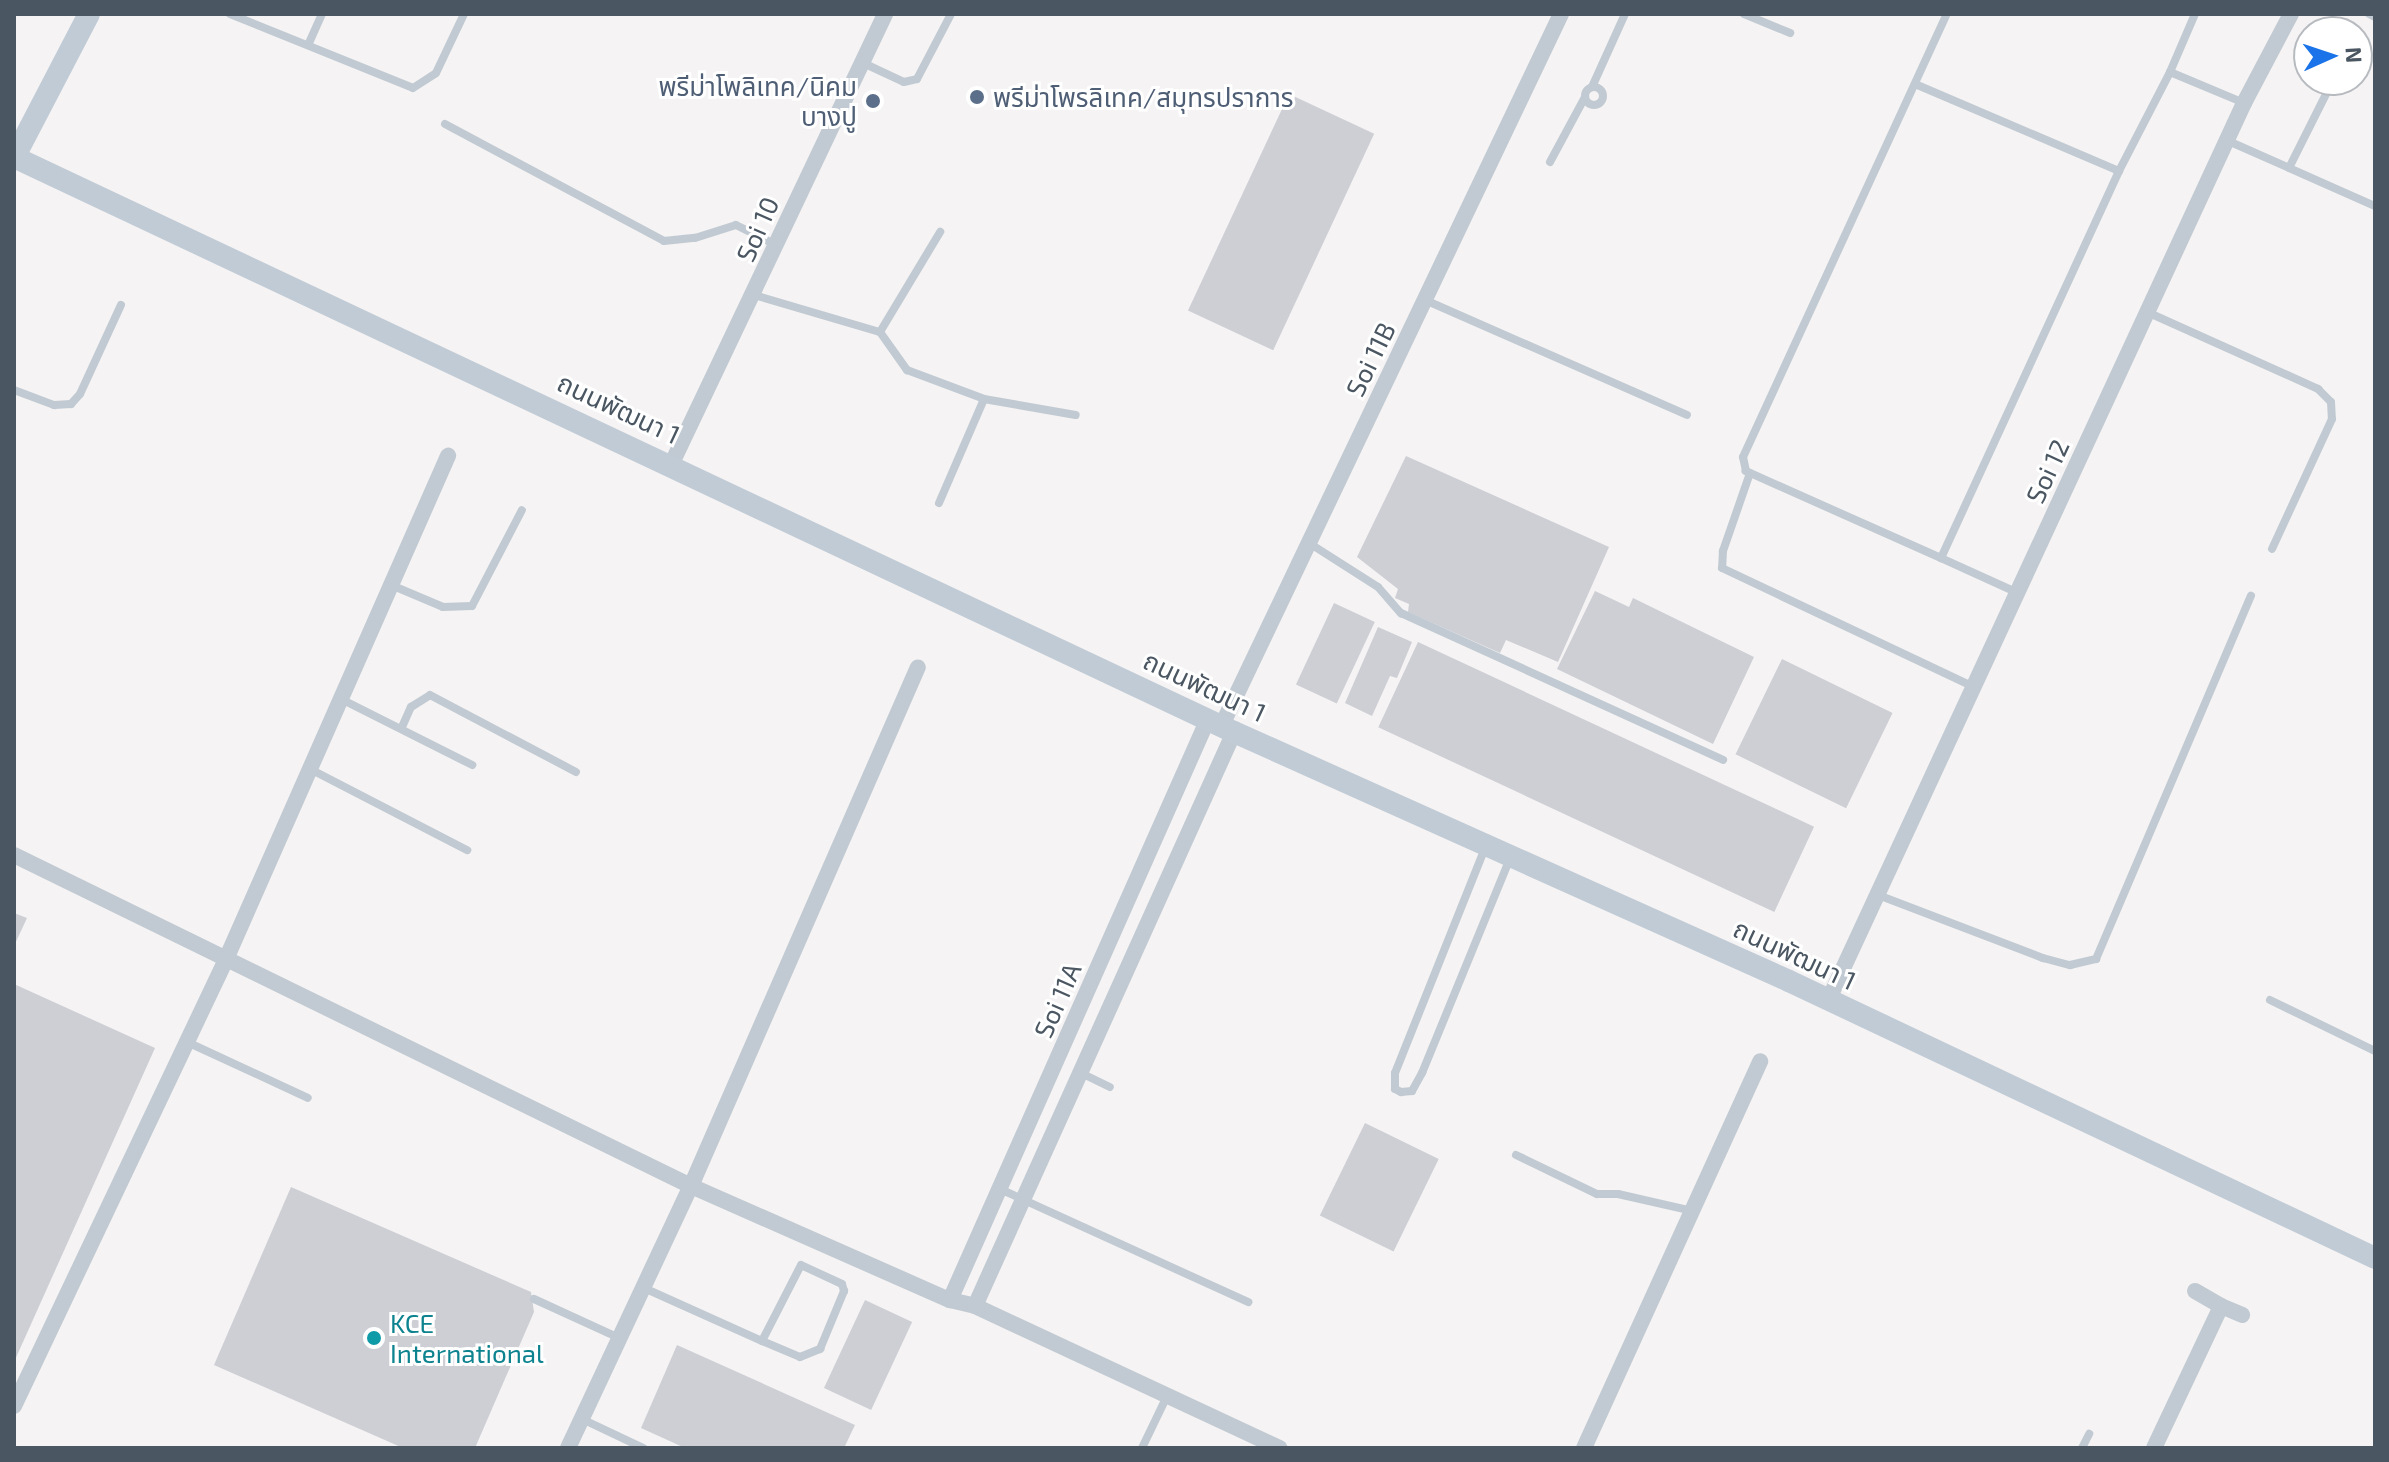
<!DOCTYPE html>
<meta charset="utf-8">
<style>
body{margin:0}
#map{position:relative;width:2389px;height:1462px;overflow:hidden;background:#f5f3f3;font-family:"Exo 2","Noto Sans Thai",sans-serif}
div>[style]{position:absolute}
.building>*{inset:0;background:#cdcfd5;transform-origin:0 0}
.lane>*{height:8px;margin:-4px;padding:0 4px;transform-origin:4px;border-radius:4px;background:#c1cad2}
.lane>.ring{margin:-4px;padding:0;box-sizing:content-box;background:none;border:8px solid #c1cad2;border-radius:50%}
.street>*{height:16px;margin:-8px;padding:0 8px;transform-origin:8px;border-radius:8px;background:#c1cad2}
.secondary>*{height:22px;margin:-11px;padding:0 11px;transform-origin:11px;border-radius:11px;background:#c1cbd6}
.dots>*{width:22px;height:22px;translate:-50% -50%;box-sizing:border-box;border:4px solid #fff;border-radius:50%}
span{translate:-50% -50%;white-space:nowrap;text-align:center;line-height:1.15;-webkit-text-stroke:6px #fff;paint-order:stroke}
.service-label{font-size:26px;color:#4e5e75}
.right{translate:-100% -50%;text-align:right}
.left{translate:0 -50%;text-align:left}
.street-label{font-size:26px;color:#4a5661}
.culture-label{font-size:26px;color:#0d838f}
.frame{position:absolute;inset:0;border:16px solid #4a5661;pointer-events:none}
.north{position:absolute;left:2293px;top:16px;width:80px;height:80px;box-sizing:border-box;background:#fff;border:2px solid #b7bbc0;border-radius:50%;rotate:87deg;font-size:22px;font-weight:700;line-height:32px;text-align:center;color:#4a5661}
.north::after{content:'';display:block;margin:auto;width:28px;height:36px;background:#1a73e8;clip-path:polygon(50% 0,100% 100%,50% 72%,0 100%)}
</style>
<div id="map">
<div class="building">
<i style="left:1289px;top:94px;width:94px;height:239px;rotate:25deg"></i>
<i style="clip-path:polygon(1406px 456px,1609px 547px,1558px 662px,1506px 640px,1500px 653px,1408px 612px,1409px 604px,1395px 598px,1398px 589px,1357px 557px)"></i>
<i style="clip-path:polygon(1595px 591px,1629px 607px,1633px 598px,1754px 657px,1713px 744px,1557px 669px)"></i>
<i style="left:1334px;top:603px;width:45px;height:90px;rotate:25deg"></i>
<i style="clip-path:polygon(1378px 627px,1412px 642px,1397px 678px,1390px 676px,1372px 716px,1345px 703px)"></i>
<i style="left:1418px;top:642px;width:437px;height:94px;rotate:25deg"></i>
<i style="left:1782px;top:659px;width:123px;height:106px;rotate:26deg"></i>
<i style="clip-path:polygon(14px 913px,27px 918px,14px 946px)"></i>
<i style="clip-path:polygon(14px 984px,155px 1048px,14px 1362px)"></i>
<i style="left:1365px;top:1123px;width:82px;height:103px;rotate:26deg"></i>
<i style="clip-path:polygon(291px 1187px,531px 1292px,534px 1312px,475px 1448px,403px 1448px,214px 1365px)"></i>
<i style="left:865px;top:1300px;width:52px;height:97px;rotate:25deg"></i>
<i style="clip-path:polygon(677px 1345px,855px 1425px,844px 1448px,685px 1448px,641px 1428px)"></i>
</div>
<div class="lane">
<i style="left:230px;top:14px;width:197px;rotate:22deg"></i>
<i style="left:413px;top:88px;width:27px;rotate:-33deg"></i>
<i style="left:436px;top:73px;width:65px;rotate:-64.6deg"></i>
<i style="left:1744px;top:14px;width:50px;rotate:22.4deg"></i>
<i style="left:2369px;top:14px;width:7px;rotate:27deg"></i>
<i style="left:309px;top:43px;width:32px;rotate:-66deg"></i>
<i style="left:861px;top:62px;width:47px;rotate:24.9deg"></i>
<i style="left:904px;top:82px;width:13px;rotate:-13deg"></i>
<i style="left:917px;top:79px;width:73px;rotate:-62.4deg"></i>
<i style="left:2170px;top:72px;width:63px;rotate:-66.7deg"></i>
<i style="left:1915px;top:84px;width:222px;rotate:23.1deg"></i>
<i style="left:2119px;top:171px;width:111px;rotate:-62.7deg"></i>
<i style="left:2170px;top:72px;width:80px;rotate:22.7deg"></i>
<i style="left:1592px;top:87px;width:80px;rotate:-65.7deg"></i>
<i class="ring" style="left:1585px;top:87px;width:10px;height:10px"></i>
<i style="left:445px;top:124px;width:248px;rotate:28.1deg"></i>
<i style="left:664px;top:241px;width:31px;rotate:-6deg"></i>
<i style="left:695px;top:238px;width:43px;rotate:-17.6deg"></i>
<i style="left:736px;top:225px;width:45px;rotate:26.6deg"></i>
<i style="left:2226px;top:140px;width:163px;rotate:23.9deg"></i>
<i style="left:1550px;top:162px;width:74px;rotate:-61.7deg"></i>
<i style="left:2289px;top:168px;width:98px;rotate:-63.4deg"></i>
<i style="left:754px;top:295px;width:131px;rotate:16.4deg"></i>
<i style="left:880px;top:332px;width:117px;rotate:-59deg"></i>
<i style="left:1425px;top:300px;width:286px;rotate:23.7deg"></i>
<i style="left:2147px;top:312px;width:188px;rotate:24.2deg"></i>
<i style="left:2318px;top:389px;width:18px;rotate:45deg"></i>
<i style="left:2331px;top:402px;width:17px;rotate:87deg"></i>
<i style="left:2332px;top:419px;width:143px;rotate:114.8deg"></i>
<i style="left:880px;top:332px;width:47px;rotate:54.6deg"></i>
<i style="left:907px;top:370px;width:82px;rotate:20.6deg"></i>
<i style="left:984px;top:399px;width:93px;rotate:9.9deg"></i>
<i style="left:14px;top:390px;width:43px;rotate:20.6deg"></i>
<i style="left:54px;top:405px;width:17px;rotate:-3deg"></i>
<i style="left:71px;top:404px;width:13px;rotate:-48deg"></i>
<i style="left:80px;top:394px;width:98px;rotate:-65.3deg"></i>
<i style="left:1750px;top:473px;width:83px;rotate:109.1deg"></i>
<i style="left:1723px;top:551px;width:17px;rotate:93deg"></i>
<i style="left:1722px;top:568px;width:279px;rotate:25.3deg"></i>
<i style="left:939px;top:503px;width:113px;rotate:-66.6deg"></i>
<i style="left:1309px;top:543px;width:82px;rotate:32.5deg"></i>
<i style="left:1378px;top:587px;width:35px;rotate:49deg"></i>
<i style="left:1401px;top:613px;width:354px;rotate:24.5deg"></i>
<i style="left:1941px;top:558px;width:214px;rotate:-156deg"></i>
<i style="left:1746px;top:471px;width:14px;rotate:-102deg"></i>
<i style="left:1743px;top:457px;width:488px;rotate:-65.3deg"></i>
<i style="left:391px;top:585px;width:56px;rotate:22.9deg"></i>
<i style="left:443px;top:607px;width:29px;rotate:-2deg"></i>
<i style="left:472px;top:606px;width:108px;rotate:-62.5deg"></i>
<i style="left:2018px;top:593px;width:85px;rotate:-155.6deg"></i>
<i style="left:1941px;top:558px;width:426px;rotate:-65.3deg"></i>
<i style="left:341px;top:699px;width:147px;rotate:26.7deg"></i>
<i style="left:402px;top:727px;width:22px;rotate:-66deg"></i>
<i style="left:411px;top:707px;width:22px;rotate:-32deg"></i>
<i style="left:430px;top:695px;width:165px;rotate:27.8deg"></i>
<i style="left:310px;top:769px;width:177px;rotate:27.3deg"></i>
<i style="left:1485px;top:848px;width:242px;rotate:111.8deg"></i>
<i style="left:1395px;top:1073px;width:16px;rotate:90deg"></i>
<i style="left:1395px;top:1089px;width:7px;rotate:27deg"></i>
<i style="left:1401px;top:1092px;width:11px;rotate:-5deg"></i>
<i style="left:1412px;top:1091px;width:21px;rotate:-61deg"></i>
<i style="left:1422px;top:1073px;width:232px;rotate:-67.7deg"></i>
<i style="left:1878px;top:895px;width:177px;rotate:20.9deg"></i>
<i style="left:2043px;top:958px;width:28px;rotate:15deg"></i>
<i style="left:2070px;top:965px;width:27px;rotate:-13deg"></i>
<i style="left:2096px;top:959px;width:395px;rotate:-66.9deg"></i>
<i style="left:2270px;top:1000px;width:117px;rotate:25.9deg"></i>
<i style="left:187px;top:1042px;width:133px;rotate:24.8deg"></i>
<i style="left:1081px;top:1073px;width:32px;rotate:26deg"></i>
<i style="left:1516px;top:1155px;width:90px;rotate:25.7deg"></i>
<i style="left:1597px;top:1194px;width:21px"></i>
<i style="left:1618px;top:1194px;width:76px;rotate:12.9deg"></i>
<i style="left:1000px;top:1189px;width:273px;rotate:24.5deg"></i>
<i style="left:644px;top:1288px;width:129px;rotate:24.2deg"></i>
<i style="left:762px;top:1341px;width:41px;rotate:22.8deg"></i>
<i style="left:800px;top:1357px;width:22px;rotate:-22deg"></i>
<i style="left:820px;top:1349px;width:63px;rotate:-67.5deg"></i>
<i style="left:844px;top:1291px;width:7px;rotate:-106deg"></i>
<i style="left:842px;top:1284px;width:45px;rotate:-155.1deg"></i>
<i style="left:801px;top:1265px;width:85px;rotate:117.2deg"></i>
<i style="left:534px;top:1299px;width:94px;rotate:24.6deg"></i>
<i style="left:582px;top:1419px;width:68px;rotate:25.4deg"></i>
<i style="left:1142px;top:1448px;width:58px;rotate:-64.3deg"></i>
<i style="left:2082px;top:1448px;width:16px;rotate:-63deg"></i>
</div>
<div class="street">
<i style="left:672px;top:463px;width:497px;rotate:-64.6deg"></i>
<i style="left:1222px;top:725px;width:788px;rotate:-64.51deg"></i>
<i style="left:14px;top:855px;width:754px;rotate:26.06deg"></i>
<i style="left:691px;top:1186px;width:283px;rotate:23.8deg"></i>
<i style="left:950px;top:1300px;width:26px;rotate:13deg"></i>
<i style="left:975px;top:1306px;width:336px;rotate:25deg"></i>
<i style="left:1828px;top:1001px;width:990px;rotate:-65.14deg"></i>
<i style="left:2244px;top:103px;width:101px;rotate:-62.2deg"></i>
<i style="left:950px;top:1300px;width:636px;rotate:-66.06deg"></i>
<i style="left:975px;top:1306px;width:630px;rotate:-65.71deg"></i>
<i style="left:2221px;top:1306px;width:23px;rotate:23deg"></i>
<i style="left:14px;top:1406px;width:497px;rotate:-64.6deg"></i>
<i style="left:227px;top:957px;width:548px;rotate:-66.2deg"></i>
<i style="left:568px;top:1448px;width:289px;rotate:-64.9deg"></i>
<i style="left:691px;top:1186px;width:566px;rotate:-66.38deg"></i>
<i style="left:1584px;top:1448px;width:425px;rotate:-65.5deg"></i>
<i style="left:2154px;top:1448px;width:157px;rotate:-64.7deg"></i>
<i style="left:2221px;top:1306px;width:30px;rotate:-150deg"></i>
</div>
<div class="secondary">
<i style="left:14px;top:157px;width:1349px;rotate:25.24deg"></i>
<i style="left:1234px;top:732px;width:608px;rotate:24.16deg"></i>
<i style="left:1789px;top:981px;width:648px;rotate:25.3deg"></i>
<i style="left:14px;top:158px;width:162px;rotate:-62.5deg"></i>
</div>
<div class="dots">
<i style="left:977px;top:97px;background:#5c6f8a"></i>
<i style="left:873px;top:101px;background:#5c6f8a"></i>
<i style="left:374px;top:1338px;background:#0f9aa8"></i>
</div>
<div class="service-label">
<span class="right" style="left:857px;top:101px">พรีม่าโพลิเทค/นิคม<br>บางปู</span>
<span class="left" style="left:993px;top:97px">พรีม่าโพรลิเทค/สมุทรปราการ</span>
</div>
<div class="street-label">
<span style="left:757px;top:229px;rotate:-66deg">Soi 10</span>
<span style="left:1370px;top:359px;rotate:-64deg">Soi 11B</span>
<span style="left:619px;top:408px;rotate:25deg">ถนนพัฒนา 1</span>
<span style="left:2047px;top:471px;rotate:-65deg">Soi 12</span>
<span style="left:1205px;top:686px;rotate:25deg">ถนนพัฒนา 1</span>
<span style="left:1795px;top:954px;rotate:25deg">ถนนพัฒนา 1</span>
<span style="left:1057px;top:1000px;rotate:-66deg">Soi 11A</span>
</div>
<div class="culture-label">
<span class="left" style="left:390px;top:1338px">KCE<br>International</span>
</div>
<div class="frame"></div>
<div class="north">N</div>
</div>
